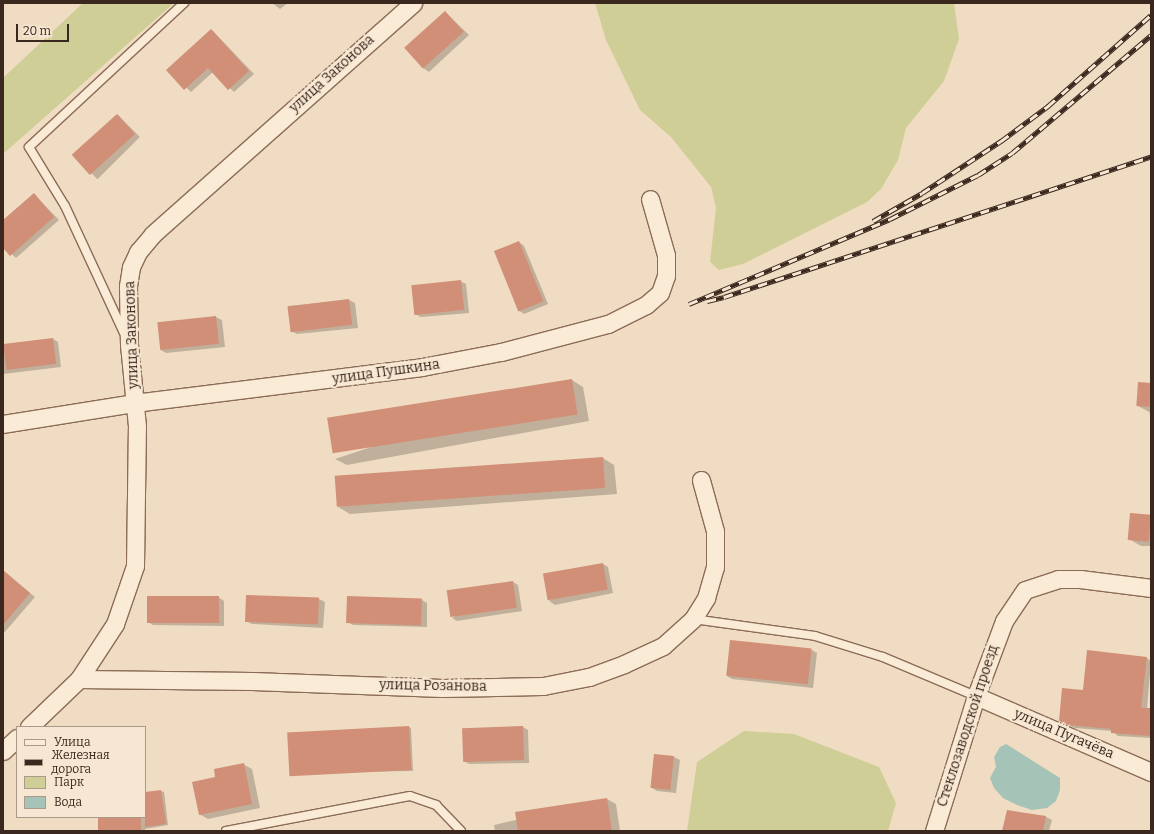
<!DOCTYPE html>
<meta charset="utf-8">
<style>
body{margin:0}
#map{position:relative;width:1154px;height:834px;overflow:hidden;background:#f0dcc2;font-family:Bitter,serif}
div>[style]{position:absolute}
.green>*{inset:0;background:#cfce96}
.water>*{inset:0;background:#a5c3b6}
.shadow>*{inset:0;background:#0003;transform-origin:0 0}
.building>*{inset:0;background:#d08f76;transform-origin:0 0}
.roads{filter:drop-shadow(1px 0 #8b6c58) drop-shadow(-1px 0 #8b6c58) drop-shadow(0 1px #8b6c58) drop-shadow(0 -1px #8b6c58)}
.lane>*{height:8px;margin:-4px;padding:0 4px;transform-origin:4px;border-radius:4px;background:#faebd6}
.street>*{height:17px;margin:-8.5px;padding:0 8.5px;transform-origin:8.5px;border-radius:8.5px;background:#faebd6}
.rail>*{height:4.5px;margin-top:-2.25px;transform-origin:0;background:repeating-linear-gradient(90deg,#f7e7d2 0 9px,#3a271d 0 18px);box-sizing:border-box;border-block:1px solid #3a271d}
span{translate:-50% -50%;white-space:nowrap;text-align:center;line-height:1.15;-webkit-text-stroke:4px #f7e7d2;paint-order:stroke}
.street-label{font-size:14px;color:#3a271d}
.frame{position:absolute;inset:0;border:4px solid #3a271d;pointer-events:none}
.legend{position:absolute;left:16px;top:726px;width:130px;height:92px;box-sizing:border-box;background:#f7e7d2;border:1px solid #ab9a8a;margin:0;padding:5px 7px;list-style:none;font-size:12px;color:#3a271d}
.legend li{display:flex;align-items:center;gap:8px;height:20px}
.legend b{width:20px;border:1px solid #ab9a8a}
.scale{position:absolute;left:16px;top:24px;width:53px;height:18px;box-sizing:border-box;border:2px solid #3a271d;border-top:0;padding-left:5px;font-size:12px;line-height:14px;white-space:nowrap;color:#3a271d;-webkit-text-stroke:3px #f7e7d2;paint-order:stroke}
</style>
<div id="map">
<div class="green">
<i style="clip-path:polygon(83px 3px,174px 3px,3px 154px,3px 78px)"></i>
<i style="clip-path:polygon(595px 3px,954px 3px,959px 39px,944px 81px,906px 128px,898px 160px,881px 189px,867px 202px,743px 264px,719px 270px,710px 262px,716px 208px,711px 187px,671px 137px,640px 110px,606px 40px)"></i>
<i style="clip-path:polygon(744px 731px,794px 734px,879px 767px,896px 803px,888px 831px,687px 831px,697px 762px)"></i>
</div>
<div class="water">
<i style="clip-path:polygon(1006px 744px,1060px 778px,1060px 790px,1056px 801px,1047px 808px,1032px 810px,1017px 805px,1003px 798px,994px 788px,990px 778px,996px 767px,994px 757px,1000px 747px)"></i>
</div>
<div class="shadow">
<i style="clip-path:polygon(272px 3px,288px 3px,280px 9px)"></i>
<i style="clip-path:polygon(445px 12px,469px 35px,429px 72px,423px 68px)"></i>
<i style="clip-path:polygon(212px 30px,254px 74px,234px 92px,213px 72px,191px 92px,168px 70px)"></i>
<i style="left:118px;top:115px;width:31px;height:60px;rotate:45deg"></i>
<i style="clip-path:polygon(34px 194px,59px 220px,16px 258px,3px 246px,3px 221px)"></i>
<i style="clip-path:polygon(519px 242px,524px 246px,548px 304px,524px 314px,518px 310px)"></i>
<i style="clip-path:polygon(460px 281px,466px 284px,469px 313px,421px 317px,415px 314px)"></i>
<i style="clip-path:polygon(349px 300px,355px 303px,358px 328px,297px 334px,291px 331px,288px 306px)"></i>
<i style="clip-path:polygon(216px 317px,222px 320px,225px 347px,166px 353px,161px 350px,158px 323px)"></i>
<i style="clip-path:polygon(53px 339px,58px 342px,61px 367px,3px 374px,3px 345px)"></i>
<i style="clip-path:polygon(572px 380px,583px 387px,589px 421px,347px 465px,335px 459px)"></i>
<i style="clip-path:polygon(1151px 384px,1151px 413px,1138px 406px)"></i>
<i style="clip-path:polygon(603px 458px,614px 465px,617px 494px,350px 514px,338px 507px)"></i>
<i style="clip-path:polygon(1151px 516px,1151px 546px,1141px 546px,1129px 539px)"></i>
<i style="clip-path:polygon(603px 564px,608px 567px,613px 593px,555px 605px,549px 601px)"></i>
<i style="clip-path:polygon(3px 571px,35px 597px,3px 634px)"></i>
<i style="clip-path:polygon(513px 582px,518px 585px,522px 611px,457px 621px,452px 618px)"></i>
<i style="clip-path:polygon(218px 597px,224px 601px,224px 626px,153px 625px,148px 622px)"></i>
<i style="clip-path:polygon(319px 599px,325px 602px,323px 628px,252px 624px,246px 621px)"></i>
<i style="clip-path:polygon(422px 600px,427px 603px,427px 627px,353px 625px,347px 622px)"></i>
<i style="clip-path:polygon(812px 650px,817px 653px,813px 688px,732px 679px,727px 676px)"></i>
<i style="clip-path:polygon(1147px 658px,1151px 661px,1147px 709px,1151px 709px,1151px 738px,1118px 736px,1112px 731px,1075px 728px,1065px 724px)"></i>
<i style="clip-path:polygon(409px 727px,411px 728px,413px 771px,289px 773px)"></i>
<i style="clip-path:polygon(523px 727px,528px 730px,529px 763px,469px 764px,464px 761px)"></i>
<i style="clip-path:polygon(655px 755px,674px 757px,680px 760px,676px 793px,657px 791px,652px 788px)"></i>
<i style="clip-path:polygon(243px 764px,252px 769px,260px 808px,208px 819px,199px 814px,216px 778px)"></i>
<i style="clip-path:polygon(161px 791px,164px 792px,168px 825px,145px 829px,145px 831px,101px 831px,99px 817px,145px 817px,145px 793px)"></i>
<i style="clip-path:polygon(607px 799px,616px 804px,620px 831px,495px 831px,494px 825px)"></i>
<i style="clip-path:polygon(1008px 811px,1046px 817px,1052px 820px,1049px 831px,1003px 831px)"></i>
</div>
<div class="building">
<i style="left:445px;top:11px;width:28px;height:55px;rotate:48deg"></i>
<i style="clip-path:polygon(211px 29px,249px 71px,228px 90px,208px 68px,184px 90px,166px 70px)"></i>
<i style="left:117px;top:114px;width:27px;height:61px;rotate:48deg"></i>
<i style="clip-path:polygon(34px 193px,54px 217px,10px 256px,3px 248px,3px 220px)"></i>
<i style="left:519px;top:241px;width:65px;height:27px;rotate:68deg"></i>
<i style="left:461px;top:280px;width:30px;height:50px;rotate:84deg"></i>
<i style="left:349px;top:299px;width:26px;height:62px;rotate:83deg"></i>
<i style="left:216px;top:316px;width:28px;height:59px;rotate:84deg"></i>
<i style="left:53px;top:338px;width:26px;height:50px;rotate:83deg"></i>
<i style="left:572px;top:379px;width:36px;height:248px;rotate:81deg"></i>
<i style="left:1138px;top:382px;width:13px;height:24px;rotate:4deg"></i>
<i style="left:603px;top:457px;width:31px;height:269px;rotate:86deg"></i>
<i style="left:1130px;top:513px;width:21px;height:27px;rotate:5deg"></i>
<i style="left:603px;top:563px;width:27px;height:61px;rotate:80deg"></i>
<i style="clip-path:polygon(3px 570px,30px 593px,3px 625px)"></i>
<i style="left:513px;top:581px;width:27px;height:67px;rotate:82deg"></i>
<i style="left:246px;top:595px;width:73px;height:27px;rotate:2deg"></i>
<i style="left:147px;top:596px;width:72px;height:27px"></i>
<i style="left:347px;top:596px;width:75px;height:27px;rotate:2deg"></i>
<i style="left:730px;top:640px;width:82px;height:36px;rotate:6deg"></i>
<i style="clip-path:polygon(1087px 650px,1147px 657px,1141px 708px,1151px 708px,1151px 736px,1111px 733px,1111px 729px,1068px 725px,1059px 721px,1062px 688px,1083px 690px)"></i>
<i style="left:409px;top:726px;width:44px;height:122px;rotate:87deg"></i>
<i style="left:523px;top:726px;width:34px;height:61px;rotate:88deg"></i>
<i style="left:654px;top:754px;width:20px;height:34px;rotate:6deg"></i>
<i style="clip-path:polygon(244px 763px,252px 804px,199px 815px,192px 782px,215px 777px,214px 769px)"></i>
<i style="clip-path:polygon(161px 790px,166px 824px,145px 827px,145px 792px)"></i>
<i style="clip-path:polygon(607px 798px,612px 831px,518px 831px,515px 812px)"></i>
<i style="clip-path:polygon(1007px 810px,1046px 816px,1043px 831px,1002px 831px)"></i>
<i style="left:98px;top:817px;width:43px;height:14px"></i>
</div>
<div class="roads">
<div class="lane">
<i style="left:124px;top:333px;width:140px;rotate:-114.9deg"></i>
<i style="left:65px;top:206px;width:69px;rotate:-121.4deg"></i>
<i style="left:29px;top:147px;width:212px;rotate:-42.9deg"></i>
<i style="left:693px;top:619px;width:123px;rotate:7.9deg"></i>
<i style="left:815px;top:636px;width:71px;rotate:17.2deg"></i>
<i style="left:883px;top:657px;width:101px;rotate:22.8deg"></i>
<i style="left:226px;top:831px;width:187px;rotate:-10.8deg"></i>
<i style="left:410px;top:796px;width:28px;rotate:19deg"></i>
<i style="left:436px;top:805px;width:36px;rotate:46deg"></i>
</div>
<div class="street">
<i style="left:3px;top:424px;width:133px;rotate:-9.1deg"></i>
<i style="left:134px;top:403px;width:290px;rotate:-7.1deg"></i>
<i style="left:422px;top:367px;width:80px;rotate:-10.8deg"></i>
<i style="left:501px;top:352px;width:111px;rotate:-14.7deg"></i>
<i style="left:608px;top:324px;width:42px;rotate:-26.6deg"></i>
<i style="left:646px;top:305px;width:18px;rotate:-41deg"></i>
<i style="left:660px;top:293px;width:18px;rotate:-71deg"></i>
<i style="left:666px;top:276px;width:21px;rotate:-90deg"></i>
<i style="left:666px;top:255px;width:58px;rotate:-105.9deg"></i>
<i style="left:79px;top:679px;width:66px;rotate:-56.8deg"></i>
<i style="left:115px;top:624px;width:61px;rotate:-71deg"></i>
<i style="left:135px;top:566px;width:140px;rotate:-89.2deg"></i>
<i style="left:137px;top:426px;width:81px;rotate:-95.6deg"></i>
<i style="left:129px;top:345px;width:59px;rotate:-91deg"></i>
<i style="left:128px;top:286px;width:19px;rotate:-81deg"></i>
<i style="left:131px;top:267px;width:17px;rotate:-65deg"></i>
<i style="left:138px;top:252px;width:23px;rotate:-50deg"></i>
<i style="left:153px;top:234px;width:348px;rotate:-41.6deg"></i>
<i style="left:976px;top:696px;width:191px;rotate:23.5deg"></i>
<i style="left:29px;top:727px;width:69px;rotate:-43.8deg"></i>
<i style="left:79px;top:679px;width:173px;rotate:0.7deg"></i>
<i style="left:252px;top:681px;width:190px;rotate:2.1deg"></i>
<i style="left:442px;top:688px;width:54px;rotate:-1.1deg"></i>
<i style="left:496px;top:687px;width:47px;rotate:-1.2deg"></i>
<i style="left:543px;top:686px;width:47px;rotate:-11.1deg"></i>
<i style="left:589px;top:677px;width:37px;rotate:-20deg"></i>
<i style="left:624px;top:664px;width:43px;rotate:-24.8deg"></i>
<i style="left:663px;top:646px;width:40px;rotate:-42deg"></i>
<i style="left:693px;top:619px;width:25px;rotate:-58deg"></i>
<i style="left:706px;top:598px;width:32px;rotate:-74deg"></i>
<i style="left:715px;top:567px;width:36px;rotate:-90deg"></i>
<i style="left:715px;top:531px;width:53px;rotate:-105.4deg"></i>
<i style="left:3px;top:751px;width:19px;rotate:-43deg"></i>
<i style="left:934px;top:831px;width:141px;rotate:-72.7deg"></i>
<i style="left:976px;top:696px;width:80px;rotate:-69.5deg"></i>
<i style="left:1004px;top:621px;width:37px;rotate:-56deg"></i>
<i style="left:1025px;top:590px;width:35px;rotate:-18deg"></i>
<i style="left:1058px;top:579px;width:22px"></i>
<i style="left:1080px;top:579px;width:72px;rotate:7.2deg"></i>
</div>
</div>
<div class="rail">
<i style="left:873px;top:221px;width:56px;rotate:-29.7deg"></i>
<i style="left:922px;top:193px;width:95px;rotate:-33.4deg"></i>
<i style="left:1001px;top:141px;width:59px;rotate:-36.7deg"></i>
<i style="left:1048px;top:106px;width:137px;rotate:-41.5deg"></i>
<i style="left:707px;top:301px;width:17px;rotate:-13deg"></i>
<i style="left:724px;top:297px;width:449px;rotate:-18.2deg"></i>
<i style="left:689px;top:304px;width:218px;rotate:-22.9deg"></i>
<i style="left:890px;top:219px;width:98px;rotate:-26.6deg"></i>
<i style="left:978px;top:175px;width:40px;rotate:-32.9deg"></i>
<i style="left:1012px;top:153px;width:182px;rotate:-40.3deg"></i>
</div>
<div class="street-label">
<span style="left:332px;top:74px;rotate:-42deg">улица Законова</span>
<span style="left:132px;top:335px;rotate:-92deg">улица Законова</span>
<span style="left:386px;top:372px;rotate:-8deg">улица Пушкина</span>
<span style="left:433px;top:686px;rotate:1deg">улица Розанова</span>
<span style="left:968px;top:726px;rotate:-72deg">Стеклозаводской проезд</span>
<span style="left:1064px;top:734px;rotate:23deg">улица Пугачёва</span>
</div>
<div class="frame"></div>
<ul class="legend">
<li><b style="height:5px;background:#faebd6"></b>Улица</li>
<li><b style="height:5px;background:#3a271d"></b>Железная дорога</li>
<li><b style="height:11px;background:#cfce96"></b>Парк</li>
<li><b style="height:11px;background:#a5c3b6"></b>Вода</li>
</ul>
<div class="scale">20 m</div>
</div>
